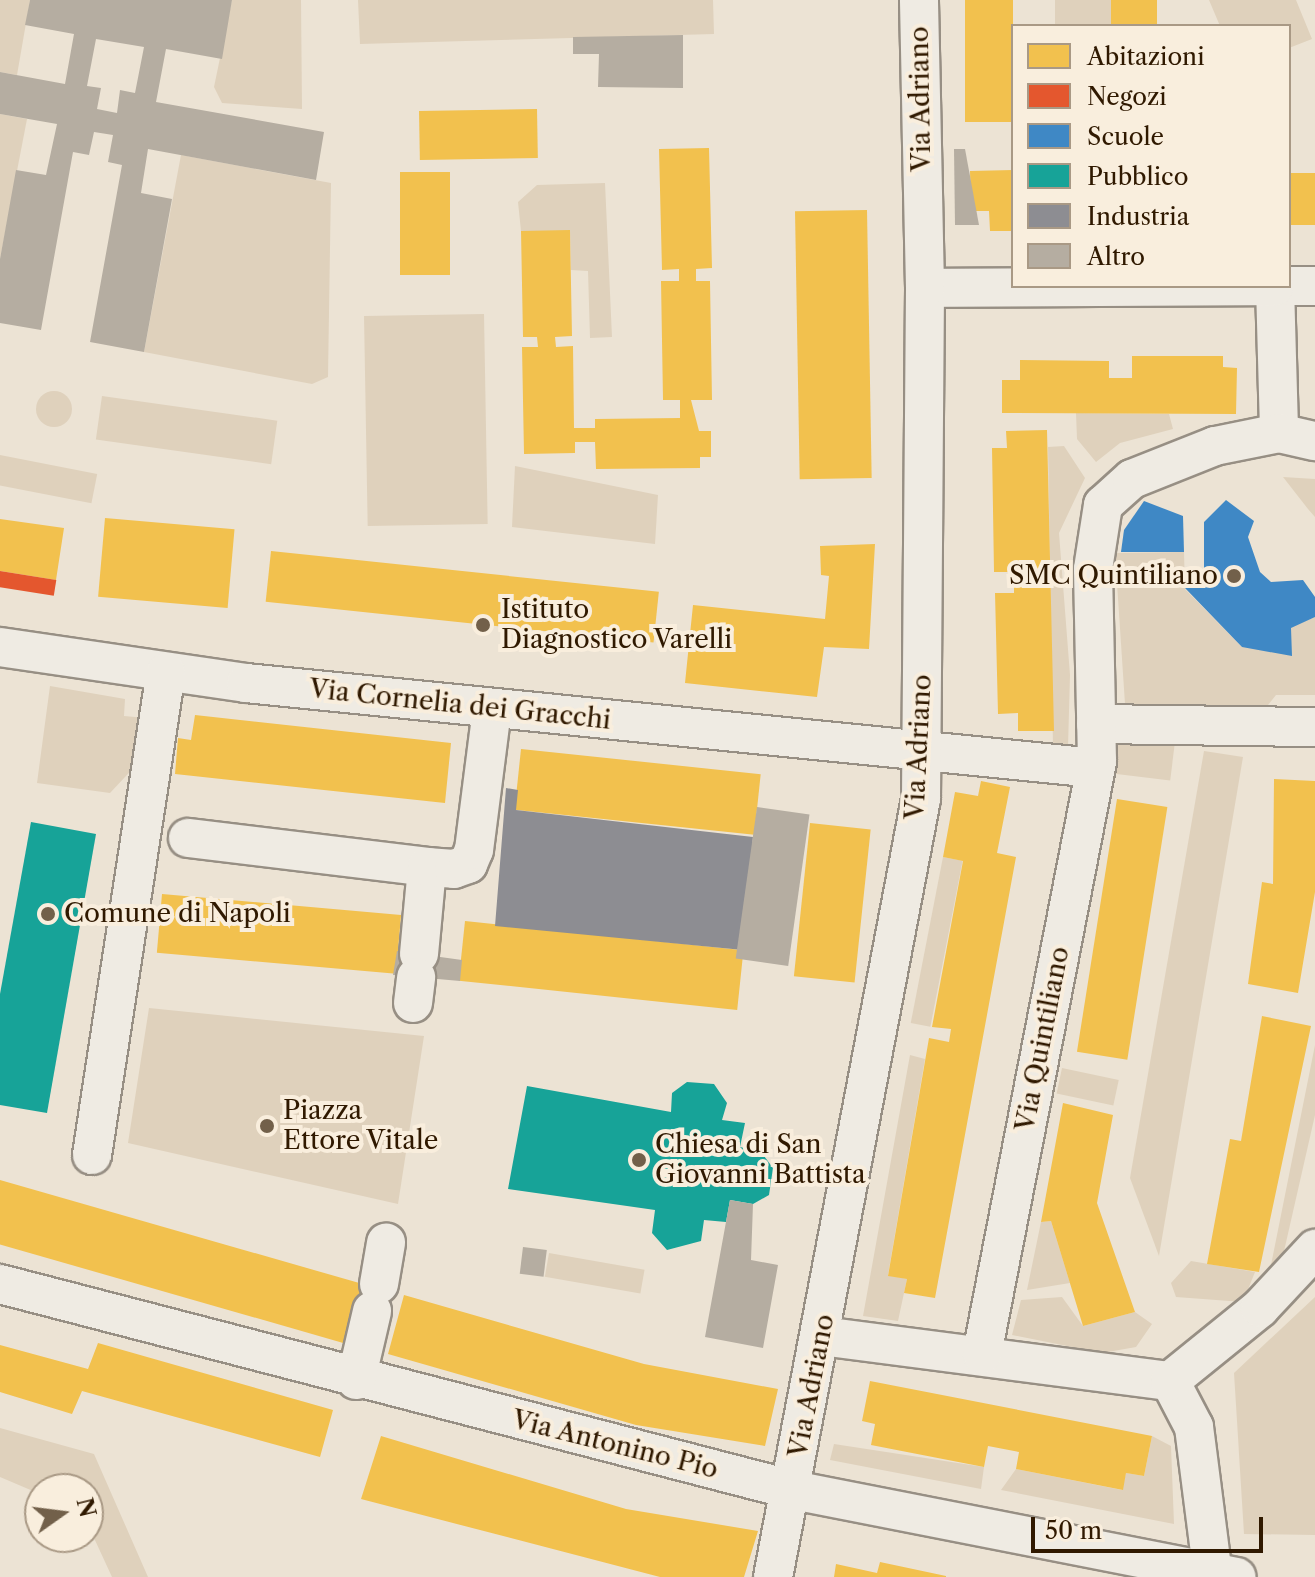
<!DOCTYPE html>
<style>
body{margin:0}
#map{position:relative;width:1315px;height:1577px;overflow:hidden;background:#ece3d4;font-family:"Libre Caslon Text",serif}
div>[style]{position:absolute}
.green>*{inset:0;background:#dfd1bc;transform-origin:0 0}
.round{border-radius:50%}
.homes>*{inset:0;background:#f2c14e;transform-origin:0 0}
.shops>*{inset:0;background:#e4572e;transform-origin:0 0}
.schools>*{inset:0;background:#3f88c5}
.public>*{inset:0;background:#17a398}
.industry>*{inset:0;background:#8d8d92}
.building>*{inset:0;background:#b5ada1;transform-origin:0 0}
.roads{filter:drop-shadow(2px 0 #978f84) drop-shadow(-2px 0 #978f84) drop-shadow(0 2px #978f84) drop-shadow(0 -2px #978f84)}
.minor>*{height:38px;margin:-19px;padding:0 19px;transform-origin:19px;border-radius:19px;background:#efebe3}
.dots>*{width:22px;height:22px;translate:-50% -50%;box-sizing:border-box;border:4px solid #f9eedd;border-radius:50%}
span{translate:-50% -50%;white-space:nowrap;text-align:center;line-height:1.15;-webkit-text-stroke:8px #f9eedd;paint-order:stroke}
.street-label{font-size:26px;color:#301900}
.poi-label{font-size:26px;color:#301900}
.right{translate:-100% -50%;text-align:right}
.left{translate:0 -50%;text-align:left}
.legend{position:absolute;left:1011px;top:24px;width:280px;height:264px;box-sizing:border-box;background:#f9eedd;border:2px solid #a99985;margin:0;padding:10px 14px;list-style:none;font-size:24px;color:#301900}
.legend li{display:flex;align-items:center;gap:16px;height:40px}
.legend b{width:40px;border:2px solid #a99985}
.north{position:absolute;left:24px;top:1473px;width:80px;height:80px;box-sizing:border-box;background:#f9eedd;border:2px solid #a99985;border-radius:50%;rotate:76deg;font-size:22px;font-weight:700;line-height:32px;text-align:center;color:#301900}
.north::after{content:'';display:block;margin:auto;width:28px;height:36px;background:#72604a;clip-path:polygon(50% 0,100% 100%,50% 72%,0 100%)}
.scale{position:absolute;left:1031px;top:1517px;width:232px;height:36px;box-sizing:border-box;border:4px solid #301900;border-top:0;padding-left:10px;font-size:24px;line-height:28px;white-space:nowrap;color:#301900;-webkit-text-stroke:6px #f9eedd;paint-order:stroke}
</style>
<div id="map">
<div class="green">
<i style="clip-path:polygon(0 0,30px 0,17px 75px,0 72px)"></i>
<i style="clip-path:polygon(232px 0,301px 0,302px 109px,222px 103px,214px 87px)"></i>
<i style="clip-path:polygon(358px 0,713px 0,714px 34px,360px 44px)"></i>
<i style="left:1055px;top:0;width:56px;height:26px"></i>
<i style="clip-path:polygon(1209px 0,1296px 0,1312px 39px,1289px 48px,1289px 26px,1220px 26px)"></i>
<i style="clip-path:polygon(0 114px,27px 119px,0 259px)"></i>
<i style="clip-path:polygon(181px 155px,331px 183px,328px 377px,312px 384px,144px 352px)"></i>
<i style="clip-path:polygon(605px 183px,612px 337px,590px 338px,588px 271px,571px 270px,570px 231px,521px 231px,518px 202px,537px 185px)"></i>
<i style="left:484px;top:314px;width:210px;height:120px;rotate:89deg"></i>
<i class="round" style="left:36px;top:391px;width:36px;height:36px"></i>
<i style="left:102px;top:396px;width:177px;height:44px;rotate:8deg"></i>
<i style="clip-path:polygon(1076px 413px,1169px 414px,1173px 429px,1120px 443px,1096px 462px,1077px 439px)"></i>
<i style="clip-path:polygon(1064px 446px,1085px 478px,1059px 533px,1070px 675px,1068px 747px,1053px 748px,1048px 447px)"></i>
<i style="left:0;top:455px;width:99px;height:30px;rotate:11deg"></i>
<i style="clip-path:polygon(515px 466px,658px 495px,655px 544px,512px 527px)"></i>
<i style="clip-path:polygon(1283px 477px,1315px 479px,1315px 517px,1308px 509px)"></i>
<i style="clip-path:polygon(1184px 552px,1185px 589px,1242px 647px,1315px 617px,1315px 695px,1276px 695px,1259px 716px,1125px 704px,1115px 553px)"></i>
<i style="clip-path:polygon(50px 686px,125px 699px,124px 716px,146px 718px,140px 761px,110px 793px,37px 783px)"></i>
<i style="left:1119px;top:738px;width:56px;height:36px;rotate:7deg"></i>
<i style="clip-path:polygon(1204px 751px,1243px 757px,1159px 1256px,1130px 1178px)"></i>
<i style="left:943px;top:857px;width:20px;height:169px;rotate:11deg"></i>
<i style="clip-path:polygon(149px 1008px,424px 1036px,398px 1204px,128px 1143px)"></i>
<i style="clip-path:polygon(1315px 1045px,1315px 1115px,1282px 1260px,1269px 1275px)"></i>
<i style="clip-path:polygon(910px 1055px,925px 1059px,888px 1275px,907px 1279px,898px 1321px,863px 1316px)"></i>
<i style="left:1062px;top:1068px;width:58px;height:26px;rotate:12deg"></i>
<i style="clip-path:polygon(1051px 1221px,1070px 1283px,1027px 1290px,1041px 1222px)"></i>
<i style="left:549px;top:1253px;width:97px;height:24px;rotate:10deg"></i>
<i style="clip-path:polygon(1191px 1261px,1255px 1272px,1243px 1302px,1176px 1297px,1171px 1283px)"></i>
<i style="clip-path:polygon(1062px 1297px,1083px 1326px,1135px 1312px,1152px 1324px,1136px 1347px,1102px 1353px,1012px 1335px,1021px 1300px)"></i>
<i style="clip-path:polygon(1315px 1297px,1315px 1535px,1244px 1534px,1234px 1373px)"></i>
<i style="clip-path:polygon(0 1428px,94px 1454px,148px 1577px,112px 1577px,88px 1525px,88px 1489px,40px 1494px,0 1477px)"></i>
<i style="clip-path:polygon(1152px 1436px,1171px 1446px,1174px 1524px,1001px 1490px,1016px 1469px,1122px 1490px,1126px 1473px,1144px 1476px)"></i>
<i style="clip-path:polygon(834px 1444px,984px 1467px,981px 1489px,830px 1460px)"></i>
</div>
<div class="homes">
<i style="left:965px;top:0;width:48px;height:122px"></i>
<i style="left:1111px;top:0;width:46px;height:26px"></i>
<i style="left:537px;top:109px;width:49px;height:118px;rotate:89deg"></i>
<i style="clip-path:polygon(709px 148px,712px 268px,696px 269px,696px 281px,710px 281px,712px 400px,691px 400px,699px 431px,711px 431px,711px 457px,700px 457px,700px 468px,596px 469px,595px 442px,575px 442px,575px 453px,524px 454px,522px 347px,538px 347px,537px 337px,523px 337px,521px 231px,570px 230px,572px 336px,555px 337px,556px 347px,573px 346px,574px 428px,595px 428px,595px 419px,680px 418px,680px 400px,663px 400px,661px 281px,679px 281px,679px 269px,662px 270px,659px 149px)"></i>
<i style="clip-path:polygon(1013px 170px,1013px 231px,990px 231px,989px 211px,971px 211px,970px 171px)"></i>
<i style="left:400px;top:172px;width:50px;height:103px"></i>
<i style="left:1289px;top:173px;width:26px;height:52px"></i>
<i style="left:867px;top:210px;width:268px;height:72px;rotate:89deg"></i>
<i style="clip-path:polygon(1132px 356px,1223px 356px,1223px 367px,1237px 368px,1236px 414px,1002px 413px,1002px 380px,1020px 380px,1020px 360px,1109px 361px,1109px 378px,1132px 378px)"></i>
<i style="clip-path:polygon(1047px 430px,1054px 731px,1018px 731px,1018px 713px,998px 714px,995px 593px,1014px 593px,1014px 572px,994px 572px,992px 448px,1007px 448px,1006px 431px)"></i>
<i style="left:105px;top:518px;width:130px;height:79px;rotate:5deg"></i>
<i style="clip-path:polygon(0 519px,64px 528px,56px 580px,0 571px)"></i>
<i style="clip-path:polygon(875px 544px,869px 649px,824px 647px,817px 697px,685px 683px,693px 605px,825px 619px,829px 576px,821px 575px,820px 546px)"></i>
<i style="left:271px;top:551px;width:390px;height:51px;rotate:6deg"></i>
<i style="clip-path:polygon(195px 715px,451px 743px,445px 803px,175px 774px,178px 738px,191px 740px)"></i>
<i style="left:521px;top:749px;width:241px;height:61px;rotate:6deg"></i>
<i style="clip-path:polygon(1274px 779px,1315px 781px,1315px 892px,1298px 993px,1248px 984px,1262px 882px,1273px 884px)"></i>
<i style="clip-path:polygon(981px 781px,1010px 787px,997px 853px,1016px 857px,935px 1298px,904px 1293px,907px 1279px,888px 1276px,929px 1038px,949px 1042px,951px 1029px,932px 1027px,963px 861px,943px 857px,955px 792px,978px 796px)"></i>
<i style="left:1117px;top:799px;width:51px;height:256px;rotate:9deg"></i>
<i style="left:810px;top:823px;width:61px;height:154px;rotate:6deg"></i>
<i style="left:162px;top:894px;width:240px;height:59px;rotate:5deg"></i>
<i style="left:465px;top:921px;width:280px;height:60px;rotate:6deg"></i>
<i style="clip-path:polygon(1262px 1016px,1311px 1026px,1259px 1272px,1207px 1264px,1230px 1139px,1241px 1141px)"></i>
<i style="clip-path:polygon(1063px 1103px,1113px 1115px,1097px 1203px,1135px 1312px,1083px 1326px,1051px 1221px,1041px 1222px)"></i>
<i style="left:0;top:1180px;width:382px;height:62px;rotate:16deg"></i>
<i style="clip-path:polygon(404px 1295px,644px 1364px,778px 1389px,765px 1446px,636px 1425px,388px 1354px)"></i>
<i style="clip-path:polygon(98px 1343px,333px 1410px,320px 1457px,82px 1391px,72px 1414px,0 1392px,0 1345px,88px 1369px)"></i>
<i style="clip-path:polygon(870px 1381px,1152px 1436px,1144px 1476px,1126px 1473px,1123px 1490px,1016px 1469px,1019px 1452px,988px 1446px,984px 1467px,871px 1445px,875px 1424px,862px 1421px)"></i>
<i style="clip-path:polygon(381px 1436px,626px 1509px,758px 1531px,744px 1577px,660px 1577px,361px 1499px)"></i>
<i style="clip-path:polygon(880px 1562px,946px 1576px,946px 1577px,834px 1577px,836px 1564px,877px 1573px)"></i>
</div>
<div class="shops">
<i style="left:0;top:571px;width:57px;height:16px;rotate:9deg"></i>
</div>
<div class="schools">
<i style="clip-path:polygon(1226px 500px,1254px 521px,1248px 537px,1260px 572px,1271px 582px,1303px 580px,1315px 597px,1315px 617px,1291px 628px,1292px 656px,1242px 647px,1185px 588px,1204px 580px,1204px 522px)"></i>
<i style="clip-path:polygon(1144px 501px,1183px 516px,1184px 552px,1121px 552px,1124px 530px)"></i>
</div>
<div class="public">
<i style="clip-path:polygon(31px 822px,96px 834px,47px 1113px,0 1105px,0 994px)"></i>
<i style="clip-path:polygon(687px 1082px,714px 1084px,727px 1103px,722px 1120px,745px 1123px,740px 1147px,761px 1152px,773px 1168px,769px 1195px,753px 1204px,730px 1200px,726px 1222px,704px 1220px,701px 1241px,667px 1250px,652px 1233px,655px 1210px,508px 1189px,527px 1086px,671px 1112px,672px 1093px)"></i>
</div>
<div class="industry">
<i style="clip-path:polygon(506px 788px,518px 790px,516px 810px,753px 837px,743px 950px,495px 926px)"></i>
</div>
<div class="building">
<i style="clip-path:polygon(evenodd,30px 0,232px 0,222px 59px,166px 49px,156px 102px,324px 132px,316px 180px,148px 149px,141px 193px,172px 199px,144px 352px,90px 342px,122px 165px,108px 162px,113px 135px,94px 132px,89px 155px,73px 152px,41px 330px,0 323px,0 259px,16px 170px,46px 175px,57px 124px,0 114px,0 72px,65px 84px,74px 34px,25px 25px,30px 0,96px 39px,144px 47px,135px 93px,120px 90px,117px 113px,97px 109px,101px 88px,87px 86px,96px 39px)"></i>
<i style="clip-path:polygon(683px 35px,683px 88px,598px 87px,599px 54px,573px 54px,573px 37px)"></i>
<i style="clip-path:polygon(954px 149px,965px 149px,979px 225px,955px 225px)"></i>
<i style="left:757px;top:807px;width:53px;height:153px;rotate:8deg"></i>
<i style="clip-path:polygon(397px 951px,462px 960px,460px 981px,393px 975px)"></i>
<i style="clip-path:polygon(730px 1200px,753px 1204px,751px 1260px,778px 1265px,763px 1348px,705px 1337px)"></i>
<i style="left:523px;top:1247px;width:24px;height:27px;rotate:7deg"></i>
</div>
<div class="roads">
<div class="minor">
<i style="left:1275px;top:286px;width:147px;rotate:88.4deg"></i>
<i style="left:1289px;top:286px;width:26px"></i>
<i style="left:925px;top:288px;width:349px;rotate:-0.3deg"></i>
<i style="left:0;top:647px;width:249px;rotate:8.3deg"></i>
<i style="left:246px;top:683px;width:853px;rotate:5.72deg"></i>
<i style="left:1096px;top:724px;width:219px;rotate:0.8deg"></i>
<i style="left:188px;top:838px;width:241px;rotate:6.9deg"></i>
<i style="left:419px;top:954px;width:87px;rotate:-84.7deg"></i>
<i style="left:427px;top:867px;width:27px;rotate:4deg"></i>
<i style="left:454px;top:869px;width:15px;rotate:-20deg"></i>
<i style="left:468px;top:864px;width:15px;rotate:-67deg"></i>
<i style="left:474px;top:850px;width:141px;rotate:-82.7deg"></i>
<i style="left:413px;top:1003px;width:26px;rotate:-83deg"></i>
<i style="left:92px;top:1155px;width:488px;rotate:-81.3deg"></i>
<i style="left:0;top:1284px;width:819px;rotate:14.56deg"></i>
<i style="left:793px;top:1490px;width:452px;rotate:11.1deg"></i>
<i style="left:379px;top:1284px;width:42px;rotate:-80.3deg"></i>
<i style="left:822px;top:1336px;width:351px;rotate:7.4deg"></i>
<i style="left:1170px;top:1381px;width:52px;rotate:62.4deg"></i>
<i style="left:1194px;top:1427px;width:149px;rotate:82.7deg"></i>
<i style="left:982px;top:1354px;width:604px;rotate:-79.02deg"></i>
<i style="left:1097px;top:761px;width:192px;rotate:-91.2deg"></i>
<i style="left:1093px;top:569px;width:65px;rotate:-81.1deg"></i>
<i style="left:1103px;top:505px;width:39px;rotate:-42deg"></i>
<i style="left:1132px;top:479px;width:89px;rotate:-21.7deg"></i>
<i style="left:1215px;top:446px;width:65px;rotate:-11.5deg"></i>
<i style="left:1279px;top:433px;width:37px;rotate:13deg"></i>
<i style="left:356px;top:1380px;width:71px;rotate:-76.9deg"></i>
<i style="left:1170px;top:1381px;width:116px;rotate:-39deg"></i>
<i style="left:1260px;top:1308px;width:81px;rotate:-47deg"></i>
<i style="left:773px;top:1577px;width:792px;rotate:-79.23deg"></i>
<i style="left:921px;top:799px;width:511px;rotate:-89.55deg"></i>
<i style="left:925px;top:288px;width:288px;rotate:-91.2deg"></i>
</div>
</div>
<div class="dots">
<i style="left:1234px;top:576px;background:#72604a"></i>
<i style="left:483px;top:625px;background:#72604a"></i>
<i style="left:48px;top:914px;background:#72604a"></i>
<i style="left:267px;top:1126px;background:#72604a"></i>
<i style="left:639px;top:1160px;background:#72604a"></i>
</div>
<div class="street-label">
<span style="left:921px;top:99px;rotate:-91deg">Via Adriano</span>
<span style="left:460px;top:705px;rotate:6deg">Via Cornelia dei Gracchi</span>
<span style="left:919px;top:747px;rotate:-87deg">Via Adriano</span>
<span style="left:1043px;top:1039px;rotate:-79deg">Via Quintiliano</span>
<span style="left:812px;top:1386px;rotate:-79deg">Via Adriano</span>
<span style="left:615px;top:1445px;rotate:14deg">Via Antonino Pio</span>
</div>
<div class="poi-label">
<span class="right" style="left:1218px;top:576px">SMC Quintiliano</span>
<span class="left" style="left:501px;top:625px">Istituto<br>Diagnostico Varelli</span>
<span class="left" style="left:64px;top:914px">Comune di Napoli</span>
<span class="left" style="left:283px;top:1126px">Piazza<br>Ettore Vitale</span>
<span class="left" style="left:655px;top:1160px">Chiesa di San<br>Giovanni Battista</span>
</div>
<ul class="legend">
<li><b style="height:22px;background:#f2c14e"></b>Abitazioni</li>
<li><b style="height:22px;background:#e4572e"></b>Negozi</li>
<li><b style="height:22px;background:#3f88c5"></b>Scuole</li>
<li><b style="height:22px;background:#17a398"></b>Pubblico</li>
<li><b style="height:22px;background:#8d8d92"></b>Industria</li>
<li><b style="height:22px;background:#b5ada1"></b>Altro</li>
</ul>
<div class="north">N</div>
<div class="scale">50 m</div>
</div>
